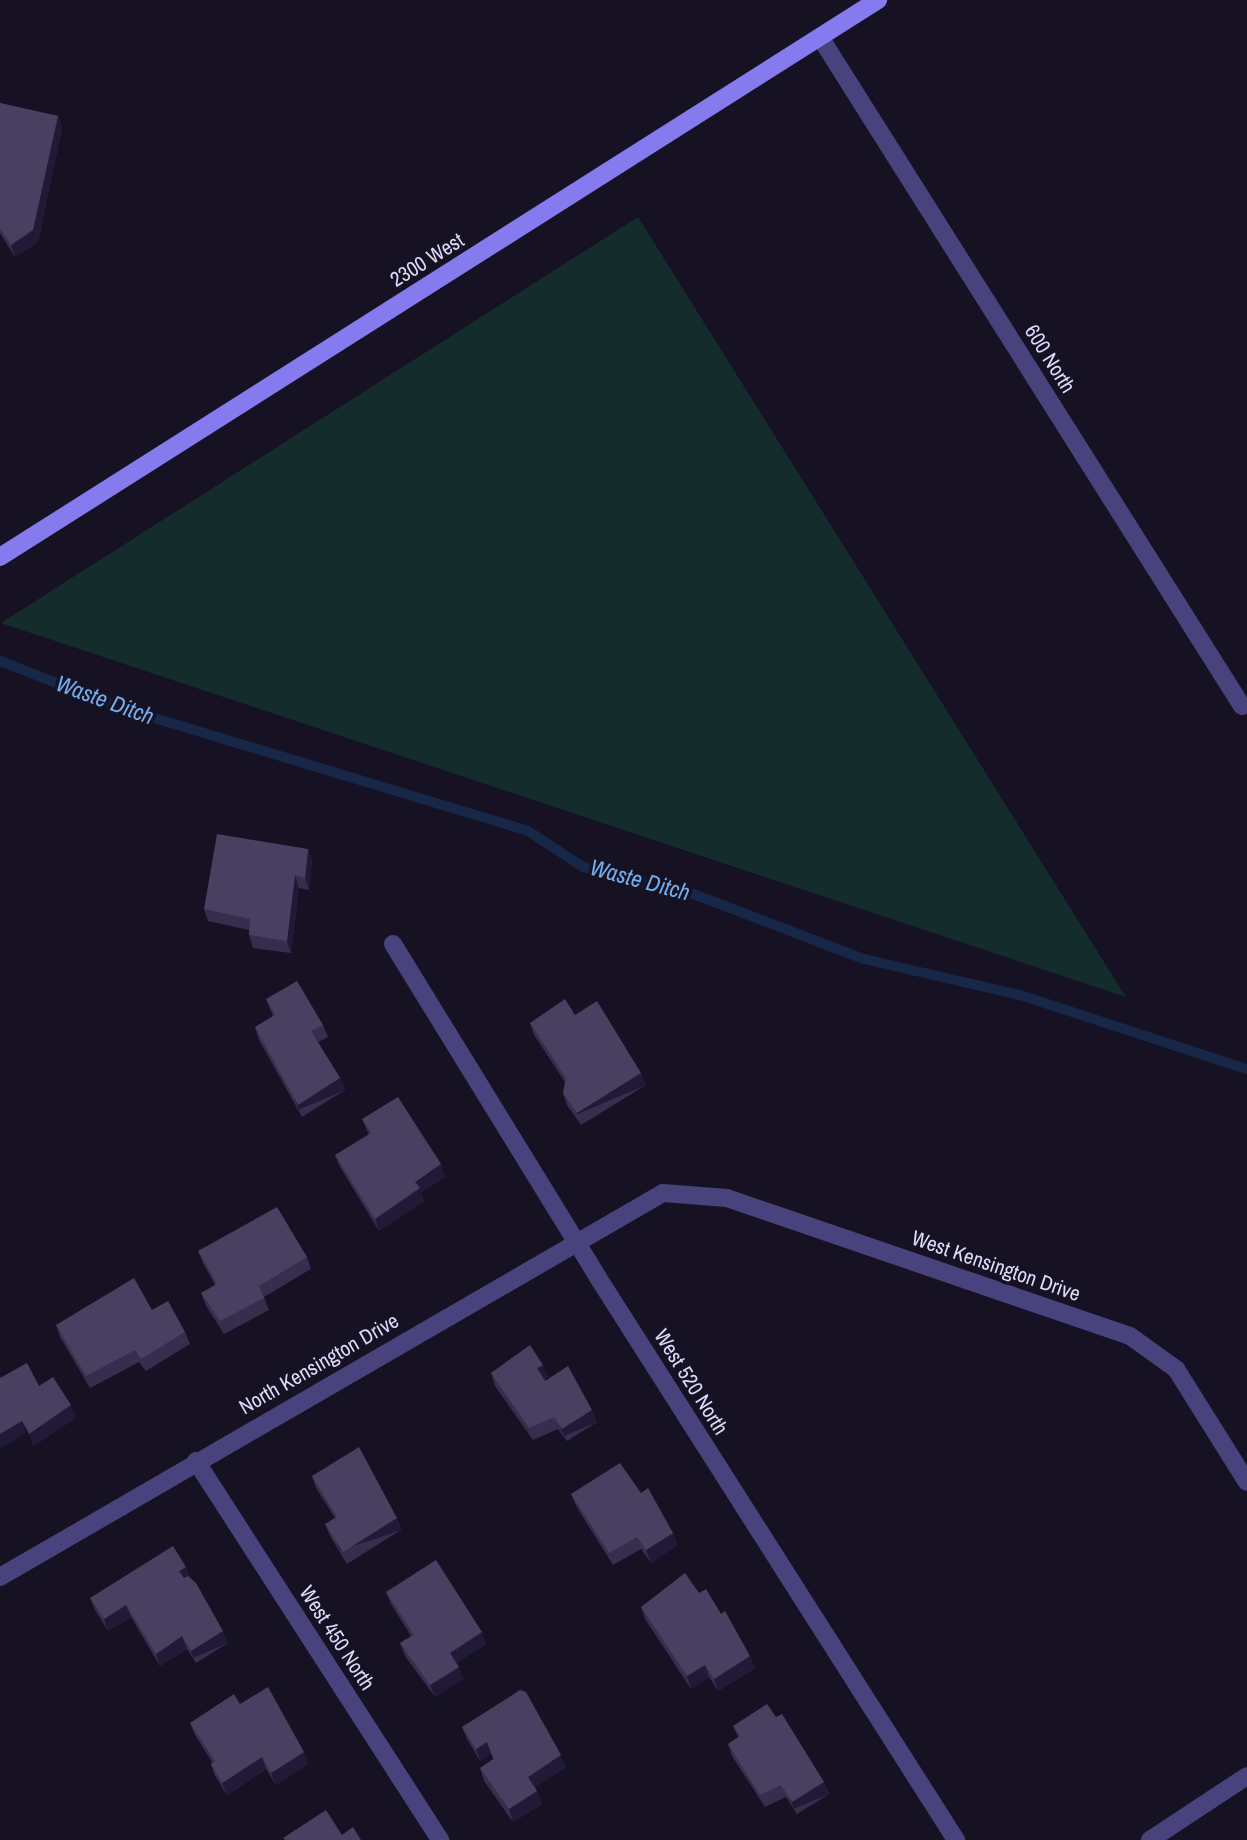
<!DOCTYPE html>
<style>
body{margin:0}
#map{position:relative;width:1247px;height:1840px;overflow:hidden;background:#161223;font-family:"Archivo Narrow",sans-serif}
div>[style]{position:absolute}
.green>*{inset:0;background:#152c2d}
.stream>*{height:10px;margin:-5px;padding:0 5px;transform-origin:5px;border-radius:5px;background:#162748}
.street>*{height:18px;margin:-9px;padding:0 9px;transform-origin:9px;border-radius:9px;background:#48427d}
.secondary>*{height:18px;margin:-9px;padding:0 9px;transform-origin:9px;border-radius:9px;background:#857bee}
.wall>*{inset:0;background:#362d4f}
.shaded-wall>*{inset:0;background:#211a36;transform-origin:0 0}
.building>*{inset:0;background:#483f61}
span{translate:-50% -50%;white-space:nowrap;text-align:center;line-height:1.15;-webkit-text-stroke:7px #161223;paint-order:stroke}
.street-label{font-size:21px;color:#dfd9fa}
.water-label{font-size:23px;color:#73aded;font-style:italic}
</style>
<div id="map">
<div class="green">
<i style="clip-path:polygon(638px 217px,1126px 997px,1px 623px)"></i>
</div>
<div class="stream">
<i style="left:0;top:661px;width:127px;rotate:21.3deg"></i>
<i style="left:118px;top:707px;width:428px;rotate:16.8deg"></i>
<i style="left:528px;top:831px;width:66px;rotate:33.2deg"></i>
<i style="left:583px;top:867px;width:116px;rotate:13.9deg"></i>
<i style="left:696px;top:895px;width:180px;rotate:20.9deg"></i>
<i style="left:864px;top:959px;width:160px;rotate:13deg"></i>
<i style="left:1020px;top:995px;width:239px;rotate:18.1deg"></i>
</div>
<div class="street">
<i style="left:820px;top:37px;width:791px;rotate:57.76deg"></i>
<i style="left:393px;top:944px;width:390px;rotate:58.4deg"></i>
<i style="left:597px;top:1276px;width:669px;rotate:57.52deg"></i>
<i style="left:196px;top:1461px;width:451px;rotate:57.2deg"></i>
<i style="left:0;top:1577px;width:766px;rotate:-30.08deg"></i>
<i style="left:663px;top:1193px;width:64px;rotate:4.5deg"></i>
<i style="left:727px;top:1198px;width:426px;rotate:18.9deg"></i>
<i style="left:1130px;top:1336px;width:57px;rotate:35.7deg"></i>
<i style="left:1176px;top:1369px;width:133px;rotate:57.9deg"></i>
<i style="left:1150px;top:1840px;width:116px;rotate:-33.4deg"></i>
</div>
<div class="secondary">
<i style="left:0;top:557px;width:1040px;rotate:-32.39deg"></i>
</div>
<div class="wall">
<i style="clip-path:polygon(0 103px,58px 116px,62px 128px,38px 242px,15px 257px,0 233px)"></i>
<i style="clip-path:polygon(308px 849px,312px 861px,309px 890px,299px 888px,291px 953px,253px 948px,249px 935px,249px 930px,208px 921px,204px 909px)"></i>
<i style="clip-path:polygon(266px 999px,323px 1025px,328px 1037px,318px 1042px,340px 1078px,345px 1090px,302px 1117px,259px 1040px,255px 1027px,273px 1016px)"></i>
<i style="clip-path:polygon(575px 1015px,646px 1085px,581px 1125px,567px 1105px,563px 1093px,565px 1082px,534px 1035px,530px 1023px)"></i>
<i style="clip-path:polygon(362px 1119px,445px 1177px,421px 1192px,424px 1201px,379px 1231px,340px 1167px,335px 1155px,369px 1135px)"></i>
<i style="clip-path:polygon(198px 1251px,307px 1257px,311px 1269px,264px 1297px,269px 1310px,224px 1334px,206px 1306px,201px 1293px,215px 1285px,203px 1263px)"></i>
<i style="clip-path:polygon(152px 1310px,185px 1332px,190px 1344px,146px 1371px,139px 1362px,90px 1388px,60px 1337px,56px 1325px)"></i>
<i style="clip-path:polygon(543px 1365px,548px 1377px,544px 1379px,597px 1422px,567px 1441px,558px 1429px,533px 1440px,495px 1386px,491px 1373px)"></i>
<i style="clip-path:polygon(312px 1476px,397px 1518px,401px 1530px,347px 1564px,330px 1536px,325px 1524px,335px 1518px,316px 1488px)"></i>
<i style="clip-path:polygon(641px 1493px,673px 1533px,677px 1545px,651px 1563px,641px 1549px,613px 1565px,576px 1506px,571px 1494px)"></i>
<i style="clip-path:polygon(186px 1567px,190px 1578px,228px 1643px,196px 1663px,187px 1649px,160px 1666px,131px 1617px,108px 1631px,95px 1610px,90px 1598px)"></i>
<i style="clip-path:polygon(386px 1592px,486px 1644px,456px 1663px,463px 1679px,435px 1697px,405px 1656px,400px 1643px,411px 1636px,391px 1604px)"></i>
<i style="clip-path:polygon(699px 1593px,755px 1668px,718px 1691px,709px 1677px,691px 1689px,645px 1619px,641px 1607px)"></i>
<i style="clip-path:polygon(240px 1704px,308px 1764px,276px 1785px,266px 1769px,227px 1795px,215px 1776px,211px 1764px,212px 1762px,195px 1735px,190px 1723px)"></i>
<i style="clip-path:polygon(776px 1717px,824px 1782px,829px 1794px,797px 1814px,786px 1797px,765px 1807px,732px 1756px,728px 1744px,738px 1737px,733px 1726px)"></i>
<i style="clip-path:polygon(462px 1727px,566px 1767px,535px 1787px,542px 1804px,513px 1822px,484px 1781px,480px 1768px,493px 1759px,491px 1754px,480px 1761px,467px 1739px)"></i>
</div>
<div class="shaded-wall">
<i style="clip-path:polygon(58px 116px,62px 128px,38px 242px,15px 257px,11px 245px)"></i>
<i style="clip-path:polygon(308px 849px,312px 861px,309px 890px,305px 878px)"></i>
<i style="clip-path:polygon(295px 875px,299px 888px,291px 953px,287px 941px)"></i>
<i style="left:641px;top:1073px;width:13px;height:75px;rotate:67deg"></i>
<i style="left:340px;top:1078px;width:13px;height:50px;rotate:67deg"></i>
<i style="clip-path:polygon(441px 1164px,445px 1177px,421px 1192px,424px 1201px,379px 1231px,375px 1219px,415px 1182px)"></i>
<i style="left:543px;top:1365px;width:13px;height:7px;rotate:67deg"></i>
<i style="clip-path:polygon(71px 1405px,76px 1418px,33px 1447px,29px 1434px)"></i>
<i style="left:592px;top:1410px;width:13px;height:36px;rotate:67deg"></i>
<i style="clip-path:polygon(22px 1421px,26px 1433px,0 1449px,0 1434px)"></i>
<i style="left:397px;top:1518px;width:13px;height:64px;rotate:72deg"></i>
<i style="clip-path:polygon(673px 1533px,677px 1545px,651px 1563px,646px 1550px)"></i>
<i style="clip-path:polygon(186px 1567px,190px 1579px,184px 1583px,179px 1571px)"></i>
<i style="clip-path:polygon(126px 1605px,131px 1617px,108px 1631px,104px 1619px)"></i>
<i style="left:223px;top:1631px;width:13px;height:38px;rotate:67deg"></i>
<i style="clip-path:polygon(482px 1632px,486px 1644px,454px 1665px,450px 1653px)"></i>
<i style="clip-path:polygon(182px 1636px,187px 1649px,160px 1666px,156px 1654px)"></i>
<i style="clip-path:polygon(750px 1656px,755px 1668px,718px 1691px,714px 1679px)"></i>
<i style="clip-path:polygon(705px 1665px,709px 1677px,691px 1689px,687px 1676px)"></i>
<i style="clip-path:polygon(459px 1667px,463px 1679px,435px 1697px,430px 1685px)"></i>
<i style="clip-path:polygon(487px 1742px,491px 1754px,480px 1761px,476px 1749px)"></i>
<i style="clip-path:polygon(304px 1752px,308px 1764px,276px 1785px,271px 1773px)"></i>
<i style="clip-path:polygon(561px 1755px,566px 1767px,532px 1789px,528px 1777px)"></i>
<i style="clip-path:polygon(262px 1757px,266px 1769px,227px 1795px,222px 1783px)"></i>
<i style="left:824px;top:1782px;width:13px;height:38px;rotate:67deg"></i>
<i style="clip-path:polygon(537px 1791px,542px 1804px,513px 1822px,509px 1809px)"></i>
</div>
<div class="building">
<i style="clip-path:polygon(0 103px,58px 116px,33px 230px,11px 245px,0 228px)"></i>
<i style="clip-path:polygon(217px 834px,308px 849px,305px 878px,295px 875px,287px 941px,249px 935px,250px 919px,204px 909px)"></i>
<i style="clip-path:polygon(297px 981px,323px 1025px,311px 1031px,340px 1078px,298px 1105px,255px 1027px,275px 1015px,266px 999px)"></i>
<i style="clip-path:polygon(565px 999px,575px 1015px,597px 1001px,641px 1073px,577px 1113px,563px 1093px,566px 1078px,530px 1023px)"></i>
<i style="clip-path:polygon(398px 1097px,441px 1164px,415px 1182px,420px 1188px,375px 1219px,335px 1155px,371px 1133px,362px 1119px)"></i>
<i style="clip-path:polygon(277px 1207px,307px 1257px,259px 1286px,264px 1298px,220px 1321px,201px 1293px,217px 1284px,198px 1251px)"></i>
<i style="clip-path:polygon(134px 1278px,152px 1310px,168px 1301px,185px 1332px,141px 1359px,135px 1350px,86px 1376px,56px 1325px)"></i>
<i style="clip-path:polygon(530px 1345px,543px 1365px,537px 1368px,545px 1381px,568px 1366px,592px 1410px,562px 1429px,554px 1417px,529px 1428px,491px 1373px)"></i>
<i style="clip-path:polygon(27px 1363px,39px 1386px,53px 1377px,71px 1405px,29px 1434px,22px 1421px,0 1434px,0 1378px)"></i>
<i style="clip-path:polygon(359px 1447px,397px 1518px,343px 1552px,325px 1524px,337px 1517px,312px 1476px)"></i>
<i style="clip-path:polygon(620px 1463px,641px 1493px,648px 1488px,673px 1533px,646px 1550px,637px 1537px,609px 1553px,571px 1494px)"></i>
<i style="clip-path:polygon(173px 1546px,186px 1567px,179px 1571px,184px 1578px,188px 1576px,196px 1583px,223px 1631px,191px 1651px,182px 1636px,156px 1654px,126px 1605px,104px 1619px,90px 1598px)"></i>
<i style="clip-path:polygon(436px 1560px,482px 1632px,450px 1653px,459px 1667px,430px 1685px,400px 1643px,414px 1635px,386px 1592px)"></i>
<i style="clip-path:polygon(685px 1573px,699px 1593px,706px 1589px,721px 1614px,725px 1611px,750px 1656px,714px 1679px,705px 1665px,687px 1676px,641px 1607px)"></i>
<i style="clip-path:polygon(268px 1687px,304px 1752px,271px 1773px,262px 1757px,222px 1783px,211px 1764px,215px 1761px,190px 1723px,234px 1694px,240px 1704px)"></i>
<i style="clip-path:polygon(520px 1690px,526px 1692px,561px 1755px,528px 1777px,537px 1791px,509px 1809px,480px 1768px,494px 1759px,487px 1742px,476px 1749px,462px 1727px)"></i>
<i style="clip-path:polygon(767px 1704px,776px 1717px,782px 1714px,824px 1782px,792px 1802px,781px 1785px,760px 1795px,728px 1744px,740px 1736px,733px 1726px)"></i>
<i style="clip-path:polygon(326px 1810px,342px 1835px,353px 1827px,361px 1840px,285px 1840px,283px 1838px)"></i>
</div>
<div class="street-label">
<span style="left:427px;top:260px;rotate:-32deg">2300 West</span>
<span style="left:1050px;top:359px;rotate:58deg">600 North</span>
<span style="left:996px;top:1266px;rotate:19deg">West Kensington Drive</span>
<span style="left:319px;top:1364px;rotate:-30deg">North Kensington Drive</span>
<span style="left:691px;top:1382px;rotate:58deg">West 520 North</span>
<span style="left:337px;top:1638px;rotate:57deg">West 450 North</span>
</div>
<div class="water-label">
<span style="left:105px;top:700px;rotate:20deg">Waste Ditch</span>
<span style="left:640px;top:880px;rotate:15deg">Waste Ditch</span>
</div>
</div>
